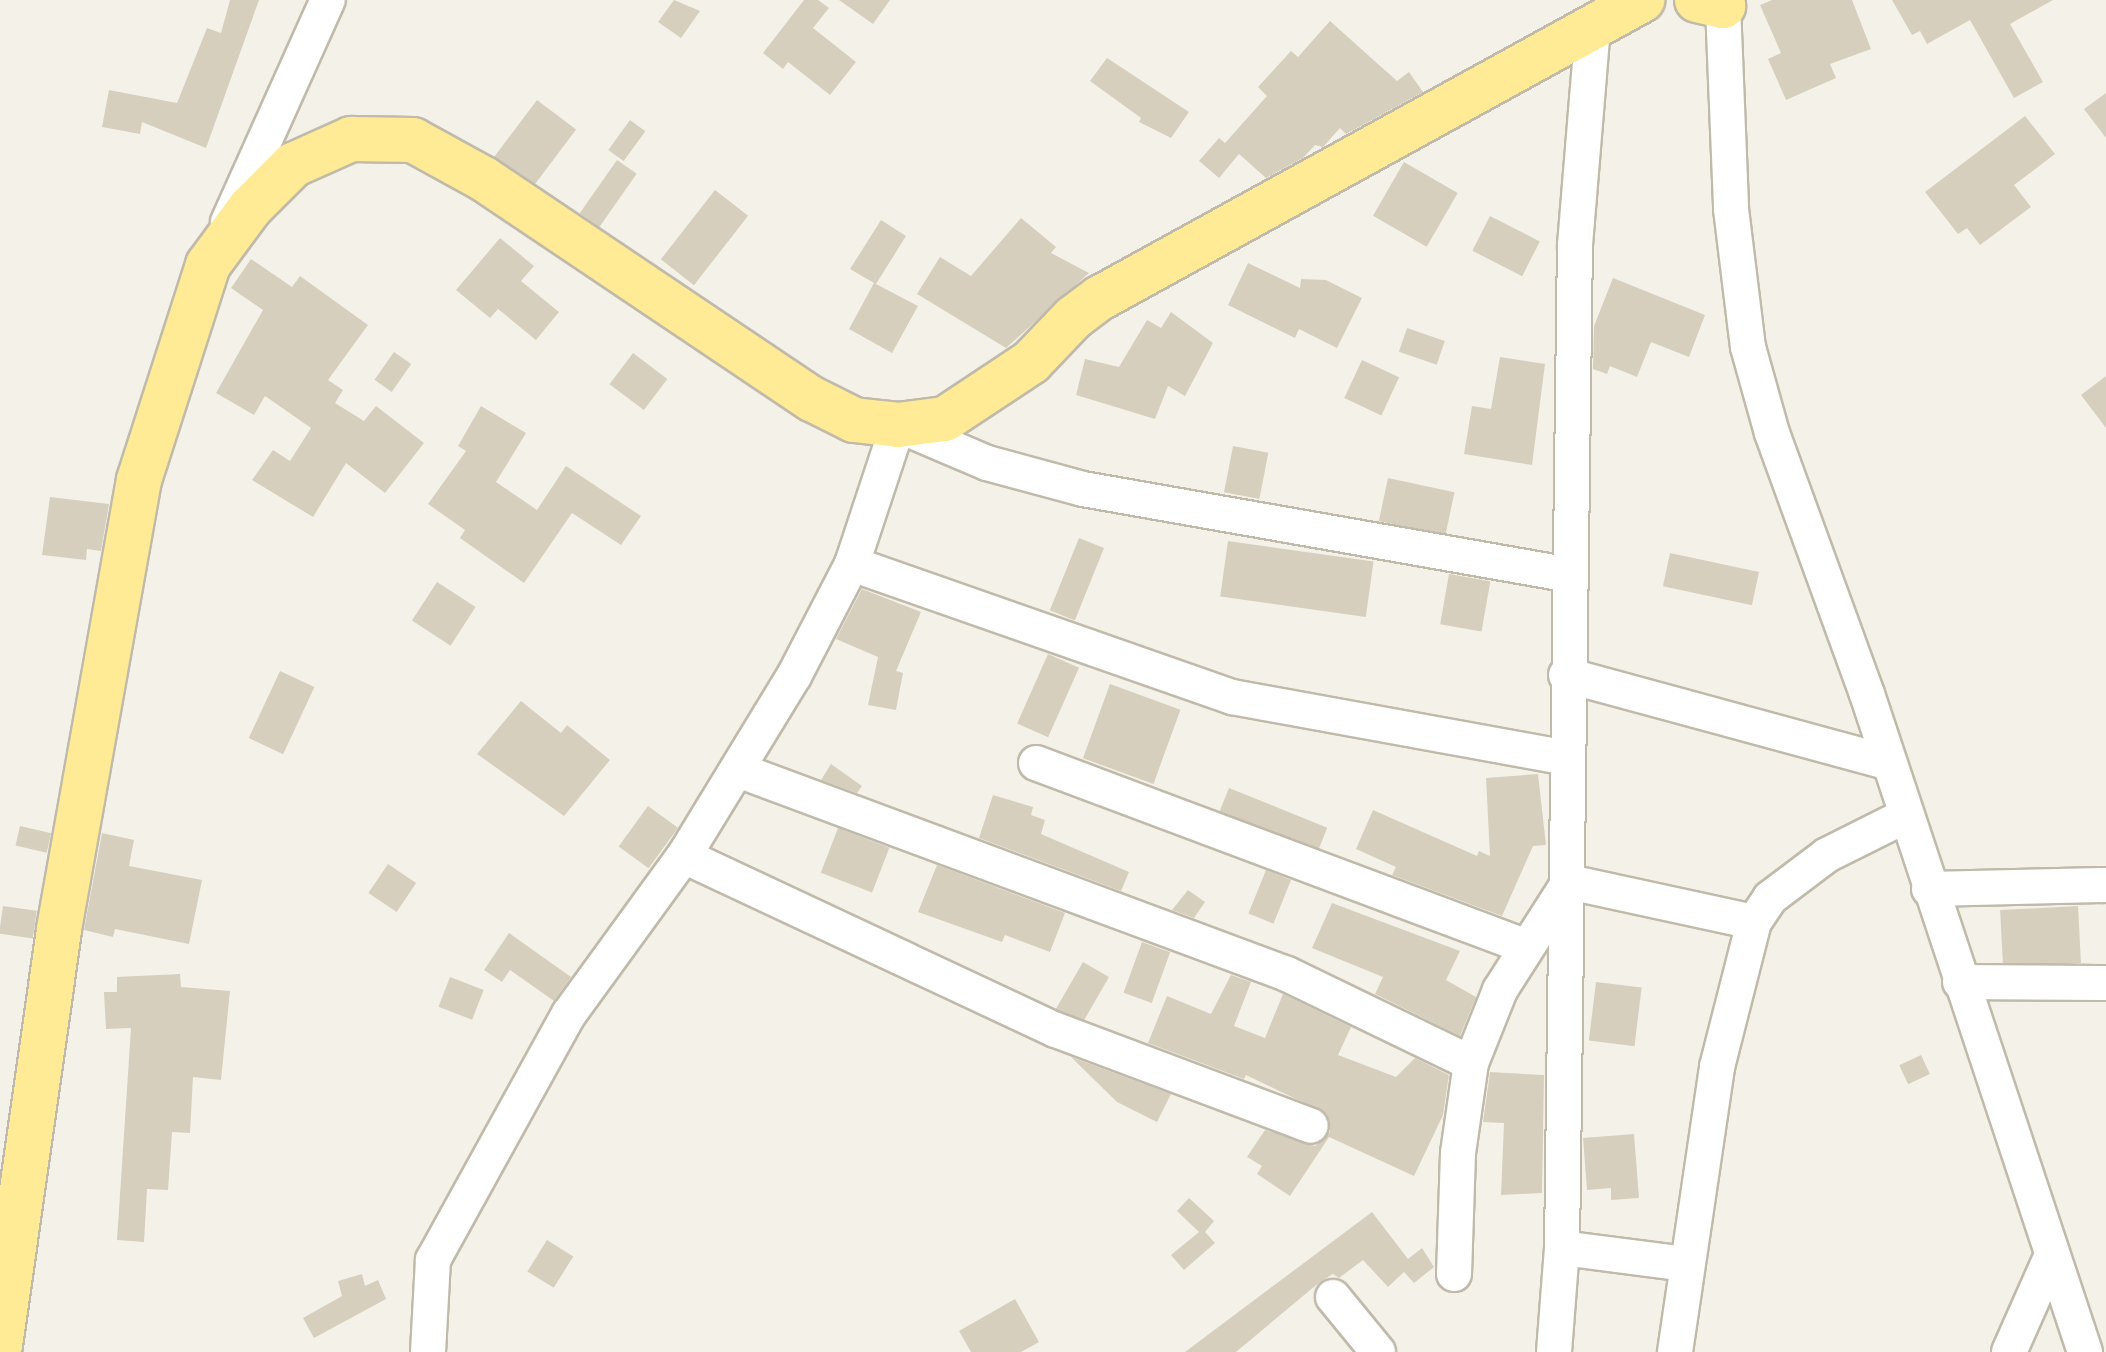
<!DOCTYPE html>
<style>
body{margin:0}
#map{position:relative;width:2106px;height:1352px;overflow:hidden;background:#f4f2e8;font-family:"Varela Round",sans-serif}
div>[style]{position:absolute}
.building>*{inset:0;background:#d6cfbd;transform-origin:0 0}
.roads{filter:drop-shadow(2px 0 #c0baaa) drop-shadow(-2px 0 #c0baaa) drop-shadow(0 2px #c0baaa) drop-shadow(0 -2px #c0baaa)}
.minor>*{height:34px;margin:-17px;padding:0 17px;transform-origin:17px;border-radius:17px;background:#fff}
.major>*{height:44px;margin:-22px;padding:0 22px;transform-origin:22px;border-radius:22px;background:#ffeb96}
span{translate:-50% -50%;white-space:nowrap;text-align:center;line-height:1.15;-webkit-text-stroke:7px #fff;paint-order:stroke}
</style>
<div id="map">
<div class="building">
<i style="clip-path:polygon(230px 0,259px 0,206px 148px,142px 122px,140px 134px,102px 127px,109px 90px,177px 103px,207px 28px,221px 33px)"></i>
<i style="clip-path:polygon(674px 0,700px 11px,681px 38px,658px 22px)"></i>
<i style="clip-path:polygon(804px 0,818px 0,829px 8px,813px 28px,856px 62px,830px 95px,788px 62px,783px 69px,763px 53px)"></i>
<i style="clip-path:polygon(839px 0,890px 0,873px 24px)"></i>
<i style="clip-path:polygon(1772px 0,1852px 0,1871px 49px,1830px 64px,1836px 78px,1786px 100px,1768px 59px,1781px 53px,1760px 5px)"></i>
<i style="clip-path:polygon(1892px 0,2053px 0,2010px 24px,2043px 82px,2014px 98px,1970px 20px,1927px 44px,1920px 31px,1912px 35px)"></i>
<i style="clip-path:polygon(1330px 21px,1397px 81px,1409px 72px,1423px 92px,1346px 134px,1340px 128px,1323px 147px,1315px 145px,1303px 158px,1266px 178px,1239px 154px,1219px 178px,1199px 161px,1219px 138px,1225px 143px,1267px 96px,1258px 87px,1291px 51px,1298px 57px)"></i>
<i style="clip-path:polygon(1107px 58px,1189px 112px,1171px 138px,1139px 122px,1141px 118px,1090px 81px)"></i>
<i style="clip-path:polygon(2106px 93px,2106px 138px,2084px 109px)"></i>
<i style="left:537px;top:100px;width:49px;height:71px;rotate:37deg"></i>
<i style="clip-path:polygon(2025px 116px,2055px 154px,2014px 185px,2031px 207px,1980px 245px,1967px 228px,1958px 234px,1925px 192px)"></i>
<i style="left:630px;top:120px;width:19px;height:37px;rotate:36deg"></i>
<i style="left:617px;top:160px;width:24px;height:65px;rotate:35deg"></i>
<i style="left:1404px;top:162px;width:62px;height:62px;rotate:30deg"></i>
<i style="left:715px;top:190px;width:42px;height:88px;rotate:38deg"></i>
<i style="left:1490px;top:216px;width:56px;height:39px;rotate:27deg"></i>
<i style="clip-path:polygon(1021px 218px,1056px 247px,1051px 253px,1089px 273px,1006px 348px,917px 294px,940px 257px,971px 276px)"></i>
<i style="clip-path:polygon(881px 220px,906px 236px,876px 284px,918px 306px,892px 353px,849px 329px,874px 283px,850px 269px)"></i>
<i style="clip-path:polygon(500px 238px,534px 266px,521px 281px,559px 312px,536px 340px,498px 309px,490px 318px,456px 290px)"></i>
<i style="clip-path:polygon(251px 259px,292px 287px,300px 276px,368px 325px,328px 380px,343px 390px,335px 403px,364px 421px,376px 406px,424px 443px,385px 493px,346px 463px,313px 517px,252px 480px,273px 450px,290px 461px,311px 428px,265px 396px,254px 415px,216px 393px,263px 310px,231px 288px)"></i>
<i style="clip-path:polygon(1248px 263px,1300px 288px,1301px 279px,1326px 280px,1362px 298px,1337px 348px,1299px 329px,1295px 338px,1228px 305px)"></i>
<i style="clip-path:polygon(1613px 278px,1705px 315px,1689px 357px,1651px 342px,1637px 377px,1610px 366px,1607px 374px,1593px 369px,1594px 326px)"></i>
<i style="clip-path:polygon(1171px 312px,1213px 343px,1185px 396px,1168px 386px,1155px 419px,1076px 395px,1085px 359px,1119px 367px,1147px 320px,1161px 328px)"></i>
<i style="left:1407px;top:328px;width:40px;height:25px;rotate:19deg"></i>
<i style="left:394px;top:352px;width:21px;height:34px;rotate:35deg"></i>
<i style="left:633px;top:353px;width:43px;height:39px;rotate:37deg"></i>
<i style="clip-path:polygon(1500px 357px,1545px 364px,1532px 465px,1464px 454px,1472px 406px,1491px 409px)"></i>
<i style="left:1362px;top:360px;width:41px;height:42px;rotate:25deg"></i>
<i style="clip-path:polygon(2106px 376px,2106px 428px,2081px 395px)"></i>
<i style="clip-path:polygon(481px 406px,526px 433px,496px 482px,537px 510px,566px 466px,641px 516px,621px 545px,572px 513px,524px 583px,460px 538px,465px 530px,428px 504px,466px 451px,458px 446px)"></i>
<i style="left:1233px;top:446px;width:36px;height:47px;rotate:11deg"></i>
<i style="left:1388px;top:478px;width:68px;height:44px;rotate:12deg"></i>
<i style="clip-path:polygon(50px 497px,109px 504px,101px 551px,87px 549px,86px 560px,42px 555px)"></i>
<i style="left:1079px;top:538px;width:27px;height:78px;rotate:22deg"></i>
<i style="left:1228px;top:541px;width:147px;height:56px;rotate:8deg"></i>
<i style="left:1670px;top:553px;width:91px;height:34px;rotate:12deg"></i>
<i style="left:1449px;top:574px;width:42px;height:51px;rotate:10deg"></i>
<i style="left:437px;top:582px;width:46px;height:46px;rotate:33deg"></i>
<i style="clip-path:polygon(862px 589px,921px 612px,896px 671px,903px 673px,896px 710px,868px 705px,878px 657px,836px 639px)"></i>
<i style="left:1048px;top:654px;width:34px;height:76px;rotate:24deg"></i>
<i style="left:280px;top:671px;width:38px;height:74px;rotate:25deg"></i>
<i style="left:1110px;top:684px;width:75px;height:79px;rotate:20deg"></i>
<i style="clip-path:polygon(521px 701px,561px 733px,567px 725px,610px 760px,564px 816px,477px 754px)"></i>
<i style="clip-path:polygon(831px 764px,862px 786px,857px 793px,821px 780px)"></i>
<i style="clip-path:polygon(1538px 774px,1546px 845px,1533px 846px,1502px 916px,1392px 875px,1396px 867px,1356px 849px,1373px 810px,1477px 856px,1479px 851px,1490px 856px,1486px 778px)"></i>
<i style="left:1229px;top:788px;width:106px;height:25px;rotate:22deg"></i>
<i style="clip-path:polygon(993px 795px,1033px 807px,1031px 815px,1045px 820px,1041px 834px,1129px 872px,1121px 891px,979px 838px)"></i>
<i style="left:648px;top:806px;width:37px;height:50px;rotate:36deg"></i>
<i style="left:20px;top:826px;width:32px;height:20px;rotate:13deg"></i>
<i style="left:838px;top:828px;width:55px;height:48px;rotate:21deg"></i>
<i style="clip-path:polygon(102px 833px,134px 840px,129px 866px,202px 880px,189px 944px,115px 929px,113px 937px,84px 930px)"></i>
<i style="left:388px;top:864px;width:34px;height:35px;rotate:34deg"></i>
<i style="clip-path:polygon(937px 865px,1065px 913px,1050px 952px,1005px 935px,1002px 942px,918px 912px)"></i>
<i style="left:1266px;top:870px;width:27px;height:47px;rotate:22deg"></i>
<i style="clip-path:polygon(1188px 890px,1205px 902px,1194px 918px,1172px 910px)"></i>
<i style="clip-path:polygon(1332px 903px,1460px 951px,1446px 980px,1476px 997px,1460px 1036px,1375px 994px,1383px 977px,1312px 948px)"></i>
<i style="left:3px;top:906px;width:34px;height:28px;rotate:8deg"></i>
<i style="left:2078px;top:906px;width:57px;height:78px;rotate:87deg"></i>
<i style="clip-path:polygon(509px 933px,571px 977px,554px 1001px,510px 970px,502px 982px,484px 970px)"></i>
<i style="left:1142px;top:942px;width:30px;height:54px;rotate:20deg"></i>
<i style="left:1083px;top:962px;width:30px;height:54px;rotate:30deg"></i>
<i style="clip-path:polygon(180px 974px,181px 987px,230px 991px,221px 1080px,193px 1077px,190px 1133px,172px 1132px,168px 1190px,147px 1189px,144px 1242px,117px 1240px,131px 1028px,106px 1029px,104px 992px,117px 992px,117px 977px)"></i>
<i style="clip-path:polygon(1231px 975px,1251px 982px,1234px 1026px,1265px 1038px,1283px 994px,1351px 1027px,1338px 1055px,1396px 1077px,1415px 1058px,1449px 1075px,1443px 1115px,1414px 1176px,1329px 1137px,1290px 1196px,1257px 1174px,1262px 1166px,1247px 1157px,1265px 1130px,1315px 1146px,1330px 1132px,1327px 1114px,1246px 1075px,1244px 1079px,1148px 1043px,1167px 996px,1211px 1014px)"></i>
<i style="left:450px;top:977px;width:36px;height:32px;rotate:21deg"></i>
<i style="left:1596px;top:982px;width:46px;height:59px;rotate:7deg"></i>
<i style="left:1921px;top:1055px;width:21px;height:24px;rotate:65deg"></i>
<i style="clip-path:polygon(1071px 1057px,1171px 1094px,1157px 1122px,1117px 1102px)"></i>
<i style="clip-path:polygon(1490px 1072px,1544px 1075px,1542px 1193px,1501px 1195px,1504px 1123px,1483px 1122px)"></i>
<i style="clip-path:polygon(1634px 1134px,1639px 1198px,1611px 1200px,1611px 1188px,1587px 1190px,1583px 1138px)"></i>
<i style="clip-path:polygon(1189px 1198px,1214px 1221px,1205px 1232px,1215px 1243px,1184px 1270px,1171px 1255px,1199px 1232px,1177px 1211px)"></i>
<i style="clip-path:polygon(1372px 1212px,1408px 1259px,1422px 1248px,1434px 1267px,1414px 1283px,1404px 1272px,1388px 1287px,1363px 1260px,1339px 1278px,1333px 1274px,1321px 1281px,1236px 1352px,1185px 1352px)"></i>
<i style="left:547px;top:1240px;width:31px;height:37px;rotate:32deg"></i>
<i style="clip-path:polygon(362px 1274px,365px 1286px,378px 1280px,386px 1299px,314px 1338px,303px 1318px,342px 1296px,338px 1281px)"></i>
<i style="clip-path:polygon(1015px 1299px,1039px 1342px,1021px 1352px,971px 1352px,959px 1331px)"></i>
</div>
<div class="roads">
<div class="minor">
<i style="left:1723px;top:6px;width:203px;rotate:87.7deg"></i>
<i style="left:1731px;top:209px;width:139px;rotate:83deg"></i>
<i style="left:1748px;top:347px;width:89px;rotate:74.4deg"></i>
<i style="left:1772px;top:433px;width:278px;rotate:70deg"></i>
<i style="left:1867px;top:694px;width:693px;rotate:71.67deg"></i>
<i style="left:228px;top:222px;width:243px;rotate:-65.8deg"></i>
<i style="left:852px;top:564px;width:403px;rotate:19.3deg"></i>
<i style="left:1232px;top:697px;width:341px;rotate:10.3deg"></i>
<i style="left:1566px;top:675px;width:335px;rotate:15.2deg"></i>
<i style="left:1036px;top:763px;width:524px;rotate:20.54deg"></i>
<i style="left:738px;top:770px;width:586px;rotate:20.38deg"></i>
<i style="left:1287px;top:974px;width:204px;rotate:25.8deg"></i>
<i style="left:684px;top:856px;width:411px;rotate:25.1deg"></i>
<i style="left:1056px;top:1030px;width:272px;rotate:20.6deg"></i>
<i style="left:1929px;top:889px;width:177px;rotate:-1.3deg"></i>
<i style="left:1960px;top:982px;width:146px;rotate:0.4deg"></i>
<i style="left:1562px;top:1248px;width:124px;rotate:7.4deg"></i>
<i style="left:1454px;top:1274px;width:121px;rotate:-88.1deg"></i>
<i style="left:1458px;top:1153px;width:91px;rotate:-81.8deg"></i>
<i style="left:1471px;top:1063px;width:79px;rotate:-68.3deg"></i>
<i style="left:1500px;top:990px;width:128px;rotate:-57.4deg"></i>
<i style="left:1569px;top:882px;width:189px;rotate:12.2deg"></i>
<i style="left:1333px;top:1297px;width:71px;rotate:50.7deg"></i>
<i style="left:428px;top:1352px;width:92px;rotate:-86.9deg"></i>
<i style="left:433px;top:1260px;width:281px;rotate:-61.1deg"></i>
<i style="left:569px;top:1014px;width:195px;rotate:-54deg"></i>
<i style="left:684px;top:856px;width:211px;rotate:-58.6deg"></i>
<i style="left:794px;top:676px;width:126px;rotate:-62.6deg"></i>
<i style="left:852px;top:564px;width:146px;rotate:-71.7deg"></i>
<i style="left:898px;top:425px;width:97px;rotate:23.1deg"></i>
<i style="left:987px;top:463px;width:99px;rotate:15.2deg"></i>
<i style="left:1083px;top:489px;width:494px;rotate:10deg"></i>
<i style="left:1554px;top:1352px;width:104px;rotate:-85.6deg"></i>
<i style="left:1562px;top:1248px;width:1003px;rotate:-89.26deg"></i>
<i style="left:1575px;top:245px;width:221px;rotate:-85.3deg"></i>
<i style="left:1675px;top:1352px;width:288px;rotate:-81.6deg"></i>
<i style="left:1717px;top:1067px;width:150px;rotate:-75.7deg"></i>
<i style="left:1754px;top:922px;width:29px;rotate:-56deg"></i>
<i style="left:1770px;top:898px;width:71px;rotate:-37deg"></i>
<i style="left:1827px;top:855px;width:87px;rotate:-26.6deg"></i>
<i style="left:2009px;top:1352px;width:104px;rotate:-66.1deg"></i>
</div>
<div class="major">
<i style="left:1697px;top:0;width:27px;rotate:13deg"></i>
<i style="left:1723px;top:6px;width:6px;rotate:-99deg"></i>
<i style="left:0;top:1345px;width:420px;rotate:-81.9deg"></i>
<i style="left:59px;top:929px;width:456px;rotate:-79.9deg"></i>
<i style="left:139px;top:480px;width:226px;rotate:-72.2deg"></i>
<i style="left:208px;top:265px;width:71px;rotate:-53.6deg"></i>
<i style="left:250px;top:208px;width:61px;rotate:-45deg"></i>
<i style="left:293px;top:165px;width:64px;rotate:-24.1deg"></i>
<i style="left:351px;top:139px;width:62px;rotate:0.9deg"></i>
<i style="left:413px;top:140px;width:81px;rotate:28.8deg"></i>
<i style="left:484px;top:179px;width:395px;rotate:33.9deg"></i>
<i style="left:812px;top:399px;width:47px;rotate:26.6deg"></i>
<i style="left:854px;top:420px;width:44px;rotate:6.5deg"></i>
<i style="left:898px;top:425px;width:47px;rotate:-7.3deg"></i>
<i style="left:945px;top:419px;width:103px;rotate:-33.5deg"></i>
<i style="left:1031px;top:362px;width:61px;rotate:-46.3deg"></i>
<i style="left:1073px;top:318px;width:34px;rotate:-37deg"></i>
<i style="left:1100px;top:298px;width:619px;rotate:-28.8deg"></i>
</div>
</div>
</div>
